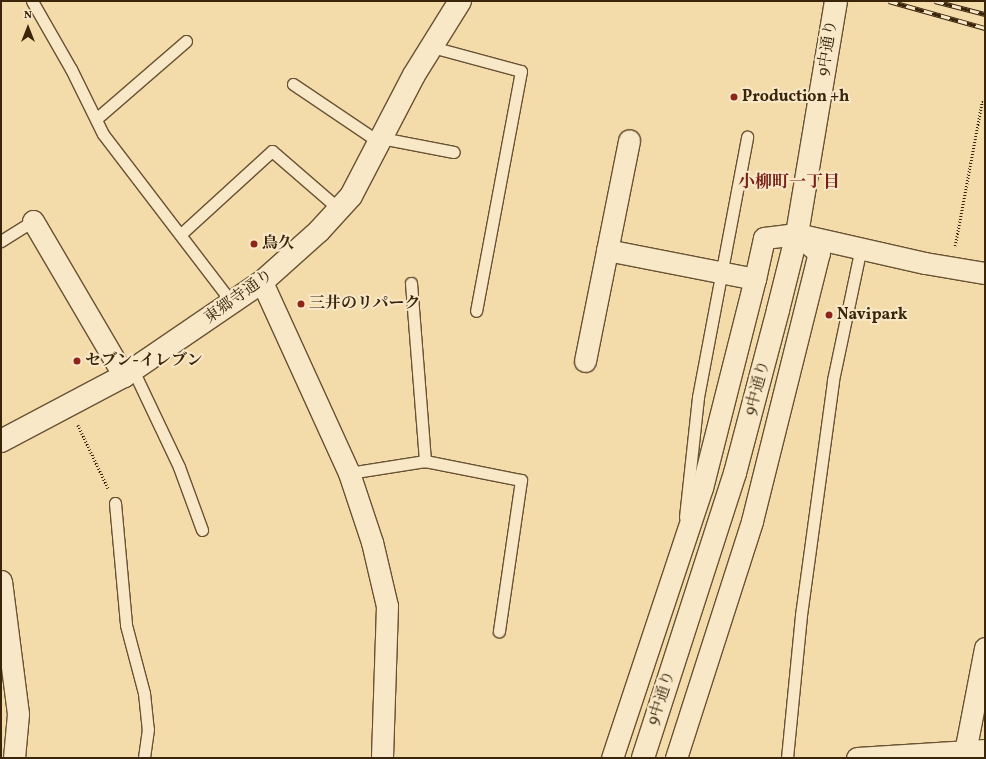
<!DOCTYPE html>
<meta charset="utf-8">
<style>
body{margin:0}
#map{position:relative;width:986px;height:759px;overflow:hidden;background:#f4dbaa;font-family:Vollkorn,"Noto Serif JP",serif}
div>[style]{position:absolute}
.path>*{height:2.5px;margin-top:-1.25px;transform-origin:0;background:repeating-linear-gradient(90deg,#3a250b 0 1px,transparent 0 3px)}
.roads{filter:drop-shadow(1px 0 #685233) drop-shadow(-1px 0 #685233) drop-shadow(0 1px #685233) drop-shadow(0 -1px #685233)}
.service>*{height:11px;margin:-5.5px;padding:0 5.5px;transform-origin:5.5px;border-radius:5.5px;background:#f8e8c8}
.minor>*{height:21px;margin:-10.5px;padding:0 10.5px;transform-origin:10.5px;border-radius:10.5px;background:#f8e8c8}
.tertiary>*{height:22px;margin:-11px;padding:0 11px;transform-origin:11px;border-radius:11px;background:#f8e8c8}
.rail>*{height:4.5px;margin-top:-2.25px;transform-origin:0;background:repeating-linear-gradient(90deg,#f8e8c8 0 9px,#3a250b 0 18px);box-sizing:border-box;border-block:1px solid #3a250b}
.dots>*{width:11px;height:11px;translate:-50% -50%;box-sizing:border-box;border:2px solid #f8e8c8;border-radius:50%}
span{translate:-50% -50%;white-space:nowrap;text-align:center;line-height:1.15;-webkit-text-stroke:4px #f8e8c8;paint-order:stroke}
.street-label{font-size:16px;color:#3a250b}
.poi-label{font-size:16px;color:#3a250b;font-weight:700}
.left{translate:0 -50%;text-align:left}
.neighbourhood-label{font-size:17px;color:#7a1f14;font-weight:700}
.frame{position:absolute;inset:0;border:2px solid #3a250b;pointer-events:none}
.north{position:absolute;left:8px;top:8px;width:40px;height:40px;-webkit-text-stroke:3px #f8e8c8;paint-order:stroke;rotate:0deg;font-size:11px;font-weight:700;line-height:16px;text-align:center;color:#3a250b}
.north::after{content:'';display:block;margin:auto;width:14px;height:18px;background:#3a250b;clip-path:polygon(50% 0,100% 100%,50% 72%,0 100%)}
</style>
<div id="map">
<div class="path">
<i style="left:955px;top:246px;width:147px;rotate:-79.4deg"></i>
<i style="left:982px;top:102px;width:3px"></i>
<i style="left:78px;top:425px;width:70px;rotate:64.5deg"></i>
</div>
<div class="roads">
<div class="service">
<i style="left:32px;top:1px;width:78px;rotate:60.2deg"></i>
<i style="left:71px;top:69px;width:72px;rotate:63.8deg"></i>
<i style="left:103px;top:134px;width:214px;rotate:52.6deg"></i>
<i style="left:432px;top:47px;width:92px;rotate:15.1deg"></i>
<i style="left:521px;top:71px;width:244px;rotate:100.6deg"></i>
<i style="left:293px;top:84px;width:104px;rotate:34deg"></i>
<i style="left:96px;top:119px;width:119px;rotate:-40.9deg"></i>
<i style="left:381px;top:138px;width:74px;rotate:10.9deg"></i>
<i style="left:181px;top:234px;width:123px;rotate:-42.4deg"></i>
<i style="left:272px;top:151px;width:89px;rotate:40.9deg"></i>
<i style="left:1px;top:241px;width:38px;rotate:-32deg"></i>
<i style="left:411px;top:283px;width:179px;rotate:85.5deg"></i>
<i style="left:133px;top:370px;width:107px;rotate:64.6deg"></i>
<i style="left:179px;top:467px;width:67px;rotate:69.9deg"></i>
<i style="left:349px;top:473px;width:77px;rotate:-9deg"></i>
<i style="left:425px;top:461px;width:98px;rotate:11.2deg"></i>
<i style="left:521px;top:480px;width:153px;rotate:98.3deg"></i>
<i style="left:115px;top:503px;width:122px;rotate:84.8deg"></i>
<i style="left:126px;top:625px;width:70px;rotate:75.2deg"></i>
<i style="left:144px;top:693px;width:36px;rotate:84deg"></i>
<i style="left:148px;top:729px;width:29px;rotate:98deg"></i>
<i style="left:685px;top:517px;width:121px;rotate:-83.8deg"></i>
<i style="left:698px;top:397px;width:265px;rotate:-79.3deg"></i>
<i style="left:787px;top:758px;width:144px;rotate:-84.4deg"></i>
<i style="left:801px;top:615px;width:237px;rotate:-82.2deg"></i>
<i style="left:833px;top:380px;width:136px;rotate:-78.1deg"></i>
</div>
<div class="minor">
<i style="left:33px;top:221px;width:180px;rotate:59.6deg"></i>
<i style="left:607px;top:250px;width:151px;rotate:11.1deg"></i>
<i style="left:755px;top:279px;width:42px;rotate:-77.6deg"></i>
<i style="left:764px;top:238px;width:33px;rotate:-7deg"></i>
<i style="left:797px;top:234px;width:131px;rotate:12.8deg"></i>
<i style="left:925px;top:263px;width:61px;rotate:9.5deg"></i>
<i style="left:262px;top:282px;width:210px;rotate:65.5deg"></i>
<i style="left:349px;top:473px;width:73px;rotate:71.6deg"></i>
<i style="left:372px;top:542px;width:66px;rotate:76.8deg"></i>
<i style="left:387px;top:606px;width:152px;rotate:91.9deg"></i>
<i style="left:585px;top:361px;width:225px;rotate:-78.7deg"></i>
<i style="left:1px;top:581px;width:134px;rotate:82.7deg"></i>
<i style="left:18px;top:714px;width:44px;rotate:95.2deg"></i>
<i style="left:965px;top:752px;width:106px;rotate:-79.1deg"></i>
<i style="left:612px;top:758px;width:285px;rotate:-71.6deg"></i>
<i style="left:702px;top:488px;width:216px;rotate:-75.8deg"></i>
<i style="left:676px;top:758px;width:249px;rotate:-72.2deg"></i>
<i style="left:752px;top:521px;width:276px;rotate:-76deg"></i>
<i style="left:819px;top:253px;width:29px;rotate:-139deg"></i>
<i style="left:857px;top:758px;width:128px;rotate:-3.6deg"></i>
</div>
<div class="tertiary">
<i style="left:1px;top:441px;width:139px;rotate:-27.9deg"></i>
<i style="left:124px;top:376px;width:167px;rotate:-34.3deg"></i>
<i style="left:262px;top:282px;width:76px;rotate:-41.8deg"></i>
<i style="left:319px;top:231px;width:47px;rotate:-47.6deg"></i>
<i style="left:351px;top:196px;width:136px;rotate:-62.5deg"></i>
<i style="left:414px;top:75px;width:87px;rotate:-58.1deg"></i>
<i style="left:643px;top:758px;width:299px;rotate:-72.1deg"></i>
<i style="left:735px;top:473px;width:169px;rotate:-75.2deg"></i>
<i style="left:778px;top:310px;width:78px;rotate:-76deg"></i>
<i style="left:797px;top:234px;width:236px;rotate:-80.5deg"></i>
</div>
</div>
<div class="rail">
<i style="left:889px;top:1px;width:100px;rotate:15.7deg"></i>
<i style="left:935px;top:1px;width:52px;rotate:14.6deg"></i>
</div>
<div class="dots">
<i style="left:734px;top:97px;background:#8f2418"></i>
<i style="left:254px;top:244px;background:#8f2418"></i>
<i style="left:301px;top:304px;background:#8f2418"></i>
<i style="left:829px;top:315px;background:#8f2418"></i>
<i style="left:77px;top:361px;background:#8f2418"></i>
</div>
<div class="street-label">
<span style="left:828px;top:48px;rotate:-81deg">9中通り</span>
<span style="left:239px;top:297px;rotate:-36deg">東郷寺通り</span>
<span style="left:758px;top:388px;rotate:-75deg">9中通り</span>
<span style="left:662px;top:698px;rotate:-72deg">9中通り</span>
</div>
<div class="poi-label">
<span class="left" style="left:742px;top:97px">Production +h</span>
<span class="left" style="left:262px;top:244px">鳥久</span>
<span class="left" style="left:309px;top:304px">三井のリパーク</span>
<span class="left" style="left:837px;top:315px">Navipark</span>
<span class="left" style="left:85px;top:361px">セブン-イレブン</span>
</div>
<div class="neighbourhood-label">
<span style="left:789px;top:183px">小柳町一丁目</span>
</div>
<div class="frame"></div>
<div class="north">N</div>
</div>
